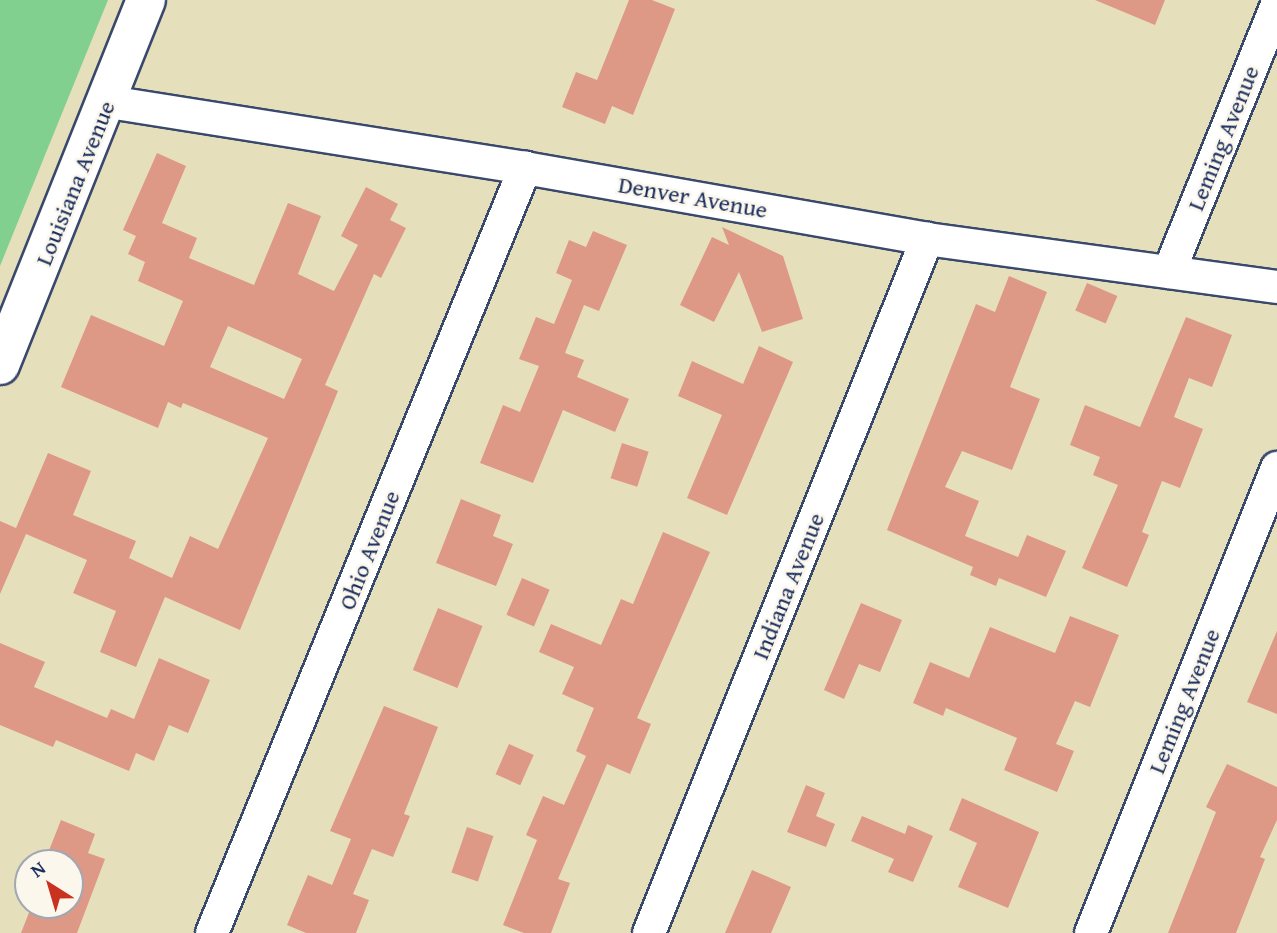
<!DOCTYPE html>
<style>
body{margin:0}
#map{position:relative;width:1277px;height:933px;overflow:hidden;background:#e6dfbb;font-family:"Gentium Book Plus",serif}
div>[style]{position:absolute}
.green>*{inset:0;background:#81d090}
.building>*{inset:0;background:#de9986;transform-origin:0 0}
.roads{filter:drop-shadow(2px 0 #39496c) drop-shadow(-2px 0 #39496c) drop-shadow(0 2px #39496c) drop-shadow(0 -2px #39496c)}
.street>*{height:32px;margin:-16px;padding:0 16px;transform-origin:16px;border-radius:16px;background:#fff}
.secondary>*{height:38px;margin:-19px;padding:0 19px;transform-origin:19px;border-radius:19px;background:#fff}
span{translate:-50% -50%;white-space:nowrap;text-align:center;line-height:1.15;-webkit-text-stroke:5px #fbf7ec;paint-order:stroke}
.street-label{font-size:24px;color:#1b2f5e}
.north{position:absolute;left:14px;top:849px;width:70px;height:70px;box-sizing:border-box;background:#fbf7ec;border:2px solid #a1a7b3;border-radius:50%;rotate:323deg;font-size:19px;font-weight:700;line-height:28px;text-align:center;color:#1b2f5e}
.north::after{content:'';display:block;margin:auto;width:24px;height:32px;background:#c8321e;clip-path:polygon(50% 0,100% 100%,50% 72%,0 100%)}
</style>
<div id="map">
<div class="green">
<i style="clip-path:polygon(0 0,108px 0,0 266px)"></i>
</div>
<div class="building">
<i style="clip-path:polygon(629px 0,652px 0,675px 9px,633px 115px,612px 106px,605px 124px,562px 107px,576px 72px,597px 80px)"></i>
<i style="clip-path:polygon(1095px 0,1165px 0,1155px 25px)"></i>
<i style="clip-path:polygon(evenodd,157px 153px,186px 166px,162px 223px,197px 238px,189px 258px,254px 285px,288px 203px,321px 216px,298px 274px,334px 291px,358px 245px,341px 236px,366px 187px,398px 204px,390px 220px,406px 228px,381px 278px,374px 274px,325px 385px,338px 391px,240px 630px,165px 597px,136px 667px,100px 652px,116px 611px,73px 593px,87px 560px,26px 534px,0 594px,0 521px,16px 528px,48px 453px,91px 471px,73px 515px,136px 541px,129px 558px,172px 578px,190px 536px,218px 549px,268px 438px,183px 403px,181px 408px,168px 402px,158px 428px,61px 387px,91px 315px,164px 346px,183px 301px,138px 281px,145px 262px,128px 254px,136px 236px,123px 230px,157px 153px,228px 326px,302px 359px,284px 399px,210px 367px,228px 326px)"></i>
<i style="clip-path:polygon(722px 227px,783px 256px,803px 319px,762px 332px,739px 272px,714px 322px,680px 305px,712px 237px,729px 245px)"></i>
<i style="clip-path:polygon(593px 231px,627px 245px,599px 311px,584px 305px,565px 353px,584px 360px,577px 377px,629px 399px,615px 432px,563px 410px,533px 483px,480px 463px,503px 405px,520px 412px,539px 366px,519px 359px,536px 317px,554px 324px,572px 280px,556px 273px,569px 240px,586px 247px)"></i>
<i style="clip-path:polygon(1009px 276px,1047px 292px,1010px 387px,1040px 399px,1012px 470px,962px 451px,945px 487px,979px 501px,965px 536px,1018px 557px,1027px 535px,1066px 551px,1046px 597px,999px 578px,996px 586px,970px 575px,973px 567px,887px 530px,976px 304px,995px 312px)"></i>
<i style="left:1087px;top:283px;width:33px;height:30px;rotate:23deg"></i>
<i style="clip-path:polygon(1186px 317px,1232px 335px,1212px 387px,1189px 378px,1174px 417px,1203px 429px,1180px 488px,1162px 481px,1142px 532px,1149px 535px,1127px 587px,1082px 568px,1118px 485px,1093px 475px,1100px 457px,1070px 445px,1085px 405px,1140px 427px)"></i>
<i style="clip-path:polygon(759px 346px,793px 362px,727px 515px,687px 498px,722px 415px,678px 396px,692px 361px,743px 384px)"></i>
<i style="left:622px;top:443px;width:28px;height:37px;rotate:18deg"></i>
<i style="clip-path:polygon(461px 499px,501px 515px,493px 536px,513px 544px,496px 586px,436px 563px)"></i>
<i style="clip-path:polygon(663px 532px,710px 552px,637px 718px,651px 724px,630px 774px,607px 764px,558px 879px,570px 883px,551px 933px,524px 933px,503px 925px,537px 840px,526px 835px,543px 796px,564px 805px,586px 756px,576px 751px,594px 708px,562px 694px,574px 667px,539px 652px,551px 624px,601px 645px,621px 599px,633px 604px)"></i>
<i style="left:522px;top:578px;width:30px;height:40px;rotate:23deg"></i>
<i style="clip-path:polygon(861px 603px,902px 620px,880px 672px,859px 664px,844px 699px,824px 690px)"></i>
<i style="left:438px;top:608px;width:48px;height:67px;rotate:22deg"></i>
<i style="clip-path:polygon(1070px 616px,1119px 635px,1090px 707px,1075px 701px,1056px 744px,1074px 751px,1057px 792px,1004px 770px,1017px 738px,946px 708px,943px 716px,913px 703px,930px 662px,969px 678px,990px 627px,1055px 653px)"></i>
<i style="clip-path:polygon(1277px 631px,1277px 714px,1247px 702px)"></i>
<i style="clip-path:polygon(0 643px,45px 662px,34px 687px,107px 718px,111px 709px,134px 719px,159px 658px,210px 680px,188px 733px,169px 725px,154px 761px,136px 753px,129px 771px,56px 740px,53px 747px,0 725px)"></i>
<i style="clip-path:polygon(384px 706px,438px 727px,404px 814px,410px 816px,393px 857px,372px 849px,353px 894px,369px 900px,356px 933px,306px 933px,287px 925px,308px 875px,332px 885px,351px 839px,330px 831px)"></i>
<i style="left:509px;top:744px;width:27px;height:33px;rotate:24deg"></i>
<i style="clip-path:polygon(1227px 764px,1277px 787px,1277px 820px,1260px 857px,1265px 859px,1236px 933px,1168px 933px,1216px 812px,1206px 807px)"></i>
<i style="clip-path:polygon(806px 785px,825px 793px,816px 816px,835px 824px,826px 847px,787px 832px)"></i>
<i style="clip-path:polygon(962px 798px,1039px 832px,1008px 908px,958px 887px,977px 843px,949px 830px)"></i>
<i style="clip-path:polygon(862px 816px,905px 834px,908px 825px,933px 836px,913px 882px,888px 872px,894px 859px,851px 841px)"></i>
<i style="clip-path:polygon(61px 820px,95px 834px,88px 853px,105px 859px,77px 933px,21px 933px,32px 905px,70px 905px,70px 863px,44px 863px)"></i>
<i style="left:467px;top:827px;width:28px;height:48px;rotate:19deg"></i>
<i style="clip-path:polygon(752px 870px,791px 887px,771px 933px,725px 933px)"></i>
</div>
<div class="roads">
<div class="street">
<i style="left:109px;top:102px;width:421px;rotate:9deg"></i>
<i style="left:525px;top:168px;width:408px;rotate:10deg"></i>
<i style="left:927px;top:239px;width:353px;rotate:7.8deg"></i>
<i style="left:1169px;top:272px;width:288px;rotate:-68deg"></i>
<i style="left:212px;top:933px;width:827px;rotate:-67.75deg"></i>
<i style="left:649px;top:933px;width:748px;rotate:-68.17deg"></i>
<i style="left:1091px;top:933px;width:501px;rotate:-68.2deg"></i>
</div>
<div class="secondary">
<i style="left:0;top:365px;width:393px;rotate:-68.2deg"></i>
</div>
</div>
<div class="street-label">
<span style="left:1223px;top:138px;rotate:-68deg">Leming Avenue</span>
<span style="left:75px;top:183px;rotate:-68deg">Louisiana Avenue</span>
<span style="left:693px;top:197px;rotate:10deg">Denver Avenue</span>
<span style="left:369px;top:550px;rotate:-68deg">Ohio Avenue</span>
<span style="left:788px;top:586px;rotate:-68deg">Indiana Avenue</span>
<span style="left:1184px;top:701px;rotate:-68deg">Leming Avenue</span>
</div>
<div class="north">N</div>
</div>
